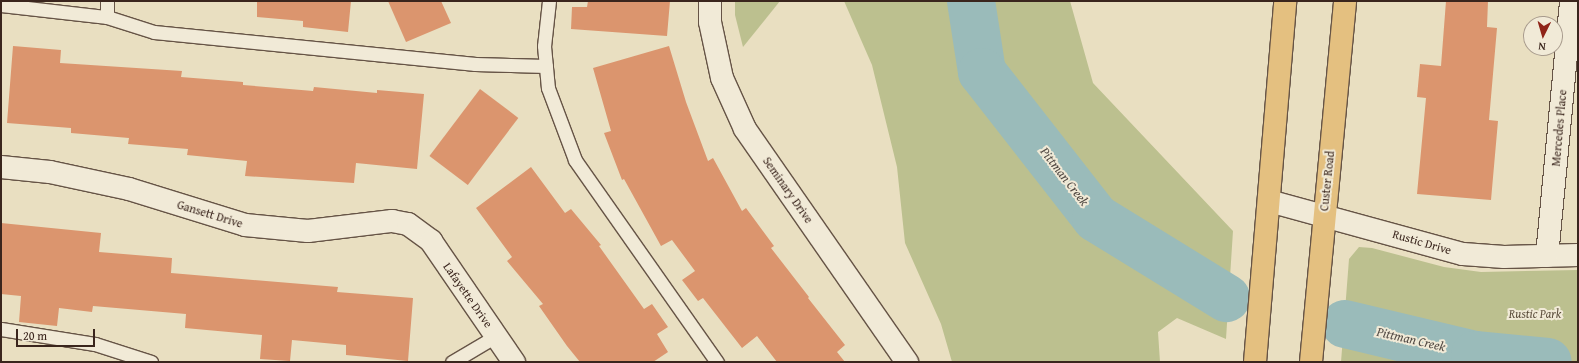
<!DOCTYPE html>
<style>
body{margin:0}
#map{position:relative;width:1579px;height:363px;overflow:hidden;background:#e9dfc1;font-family:"Gentium Book Plus",serif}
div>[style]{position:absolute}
.green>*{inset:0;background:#bcc08f}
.river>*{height:48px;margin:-24px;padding:0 24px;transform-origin:24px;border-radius:24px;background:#9abbba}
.building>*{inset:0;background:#db956e;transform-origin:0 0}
.roads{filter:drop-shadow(1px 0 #665446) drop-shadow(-1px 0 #665446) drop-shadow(0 1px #665446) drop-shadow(0 -1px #665446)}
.lane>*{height:13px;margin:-6.5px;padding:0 6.5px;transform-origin:6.5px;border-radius:6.5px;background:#f1ead7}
.street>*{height:22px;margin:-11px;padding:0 11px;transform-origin:11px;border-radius:11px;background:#f1ead7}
.primary>*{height:22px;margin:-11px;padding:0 11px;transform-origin:11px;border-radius:11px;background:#e4c080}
span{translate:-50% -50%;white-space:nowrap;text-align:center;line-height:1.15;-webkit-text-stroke:4px #f1ead7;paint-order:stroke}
.street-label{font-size:12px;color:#3a251d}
.park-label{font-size:12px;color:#5a4c3a;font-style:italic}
.water-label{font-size:13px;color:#524a44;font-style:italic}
.frame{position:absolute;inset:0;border:2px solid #3a251d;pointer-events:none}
.north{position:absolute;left:1523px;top:16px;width:40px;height:40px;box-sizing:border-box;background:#f1ead7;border:1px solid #a89b8d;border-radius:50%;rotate:185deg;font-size:11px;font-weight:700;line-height:16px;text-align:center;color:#3a251d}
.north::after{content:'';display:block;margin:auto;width:14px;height:18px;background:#8f2418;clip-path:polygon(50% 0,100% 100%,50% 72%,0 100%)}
.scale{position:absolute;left:16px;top:329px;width:79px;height:18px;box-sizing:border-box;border:2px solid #3a251d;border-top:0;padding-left:5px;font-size:12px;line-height:14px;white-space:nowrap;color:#3a251d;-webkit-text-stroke:3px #f1ead7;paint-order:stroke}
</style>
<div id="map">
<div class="green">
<i style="clip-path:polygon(735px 1px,780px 1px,743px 47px,735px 15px)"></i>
<i style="clip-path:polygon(844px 1px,1070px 1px,1093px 83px,1233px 231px,1226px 339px,1177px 318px,1158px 332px,1160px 362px,952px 362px,941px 324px,905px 243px,897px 167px,872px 65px)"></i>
<i style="clip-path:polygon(1359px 247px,1372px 248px,1444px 267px,1481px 272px,1578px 270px,1578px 362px,1341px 362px,1349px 259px)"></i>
</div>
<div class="river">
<i style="left:971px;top:1px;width:72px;rotate:81.2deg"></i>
<i style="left:982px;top:72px;width:185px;rotate:52deg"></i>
<i style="left:1096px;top:218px;width:153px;rotate:31.6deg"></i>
<i style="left:1345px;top:324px;width:134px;rotate:13.4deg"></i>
<i style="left:1475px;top:355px;width:73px;rotate:5.5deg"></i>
</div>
<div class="building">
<i style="clip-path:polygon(257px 1px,351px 1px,348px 32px,303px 27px,303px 21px,257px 17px)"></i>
<i style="clip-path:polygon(388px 1px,441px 1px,451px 23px,406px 42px)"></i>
<i style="clip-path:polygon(588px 1px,670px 1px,667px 36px,571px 29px,572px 7px,587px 7px)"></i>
<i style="clip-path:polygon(1446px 1px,1488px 1px,1487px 27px,1497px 28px,1489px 120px,1498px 121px,1491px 200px,1417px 194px,1426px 98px,1417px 97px,1420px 64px,1441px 66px)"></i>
<i style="clip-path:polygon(13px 46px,61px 50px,60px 63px,182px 71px,181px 77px,243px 82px,243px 85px,313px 91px,314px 87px,377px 93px,377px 90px,424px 94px,417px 169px,356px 163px,354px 183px,245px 176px,247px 161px,187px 155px,188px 149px,128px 144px,129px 138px,71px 133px,71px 128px,7px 123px)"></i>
<i style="clip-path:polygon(669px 46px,686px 102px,708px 161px,713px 158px,742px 211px,746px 208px,774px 246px,771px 248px,809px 297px,808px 298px,845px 345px,837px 352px,845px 362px,777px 362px,757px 336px,742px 348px,703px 298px,698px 301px,682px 280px,695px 271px,672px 240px,661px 246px,624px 179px,622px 180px,604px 133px,611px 131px,593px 68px)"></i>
<i style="left:480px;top:89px;width:48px;height:84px;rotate:37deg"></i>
<i style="clip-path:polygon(531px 167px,565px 213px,571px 209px,601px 245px,599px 246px,644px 309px,652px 304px,668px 327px,657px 334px,668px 352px,653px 362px,580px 362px,567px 346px,539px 306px,543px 304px,507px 261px,512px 257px,476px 208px)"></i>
<i style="clip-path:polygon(1px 223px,101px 233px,99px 252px,172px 258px,171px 273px,338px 287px,337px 292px,413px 298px,408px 361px,346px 355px,346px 345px,292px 340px,290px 361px,260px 359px,262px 335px,185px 328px,186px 314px,93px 306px,92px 312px,59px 308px,57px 326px,19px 322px,21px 296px,1px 294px)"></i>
</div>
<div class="roads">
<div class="lane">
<i style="left:107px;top:1px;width:16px;rotate:90deg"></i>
<i style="left:107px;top:17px;width:49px;rotate:17.7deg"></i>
<i style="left:154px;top:32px;width:323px;rotate:5.7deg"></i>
<i style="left:475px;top:64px;width:71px;rotate:1.6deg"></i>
<i style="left:549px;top:1px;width:45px;rotate:96.3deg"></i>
<i style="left:544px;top:46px;width:42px;rotate:84.6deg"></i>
<i style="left:548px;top:88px;width:77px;rotate:69.4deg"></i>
<i style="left:575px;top:160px;width:247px;rotate:54.9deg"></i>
<i style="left:1px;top:5px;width:107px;rotate:6.5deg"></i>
<i style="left:1px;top:329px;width:95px;rotate:9.1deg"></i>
<i style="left:95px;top:344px;width:59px;rotate:17.8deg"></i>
<i style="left:452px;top:362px;width:51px;rotate:-30.6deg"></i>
</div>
<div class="street">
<i style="left:710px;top:1px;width:21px;rotate:90deg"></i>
<i style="left:710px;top:22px;width:57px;rotate:77.9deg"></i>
<i style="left:722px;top:78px;width:56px;rotate:65.7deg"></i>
<i style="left:745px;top:129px;width:284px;rotate:55.2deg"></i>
<i style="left:1px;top:167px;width:49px;rotate:5.8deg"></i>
<i style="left:50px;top:172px;width:81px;rotate:12.1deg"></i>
<i style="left:129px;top:189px;width:121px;rotate:17.2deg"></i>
<i style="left:245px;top:225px;width:63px;rotate:5.4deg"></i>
<i style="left:308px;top:231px;width:85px;rotate:-6.8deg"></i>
<i style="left:392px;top:221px;width:16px;rotate:11deg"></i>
<i style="left:408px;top:224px;width:29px;rotate:36deg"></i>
<i style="left:431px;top:241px;width:147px;rotate:55.6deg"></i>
<i style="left:1269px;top:201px;width:201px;rotate:15.3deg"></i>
<i style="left:1463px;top:254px;width:41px;rotate:4.2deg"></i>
<i style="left:1504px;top:257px;width:74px;rotate:-1.5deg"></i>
<i style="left:1547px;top:256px;width:256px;rotate:-84.6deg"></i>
</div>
<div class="primary">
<i style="left:1255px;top:362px;width:362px;rotate:-85.2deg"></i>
<i style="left:1311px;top:362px;width:363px;rotate:-84.6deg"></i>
</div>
</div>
<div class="street-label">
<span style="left:1559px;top:128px;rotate:-85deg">Mercedes Place</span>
<span style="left:1327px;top:181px;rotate:-84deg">Custer Road</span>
<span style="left:788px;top:190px;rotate:55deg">Seminary Drive</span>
<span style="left:210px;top:214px;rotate:17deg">Gansett Drive</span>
<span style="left:1422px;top:242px;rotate:16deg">Rustic Drive</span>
<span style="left:468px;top:295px;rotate:55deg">Lafayette Drive</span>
</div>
<div class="park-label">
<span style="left:1535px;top:314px">Rustic Park</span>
</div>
<div class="water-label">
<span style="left:1064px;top:177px;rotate:52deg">Pittman Creek</span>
<span style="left:1411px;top:340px;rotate:13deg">Pittman Creek</span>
</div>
<div class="frame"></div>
<div class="north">N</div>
<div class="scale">20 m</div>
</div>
